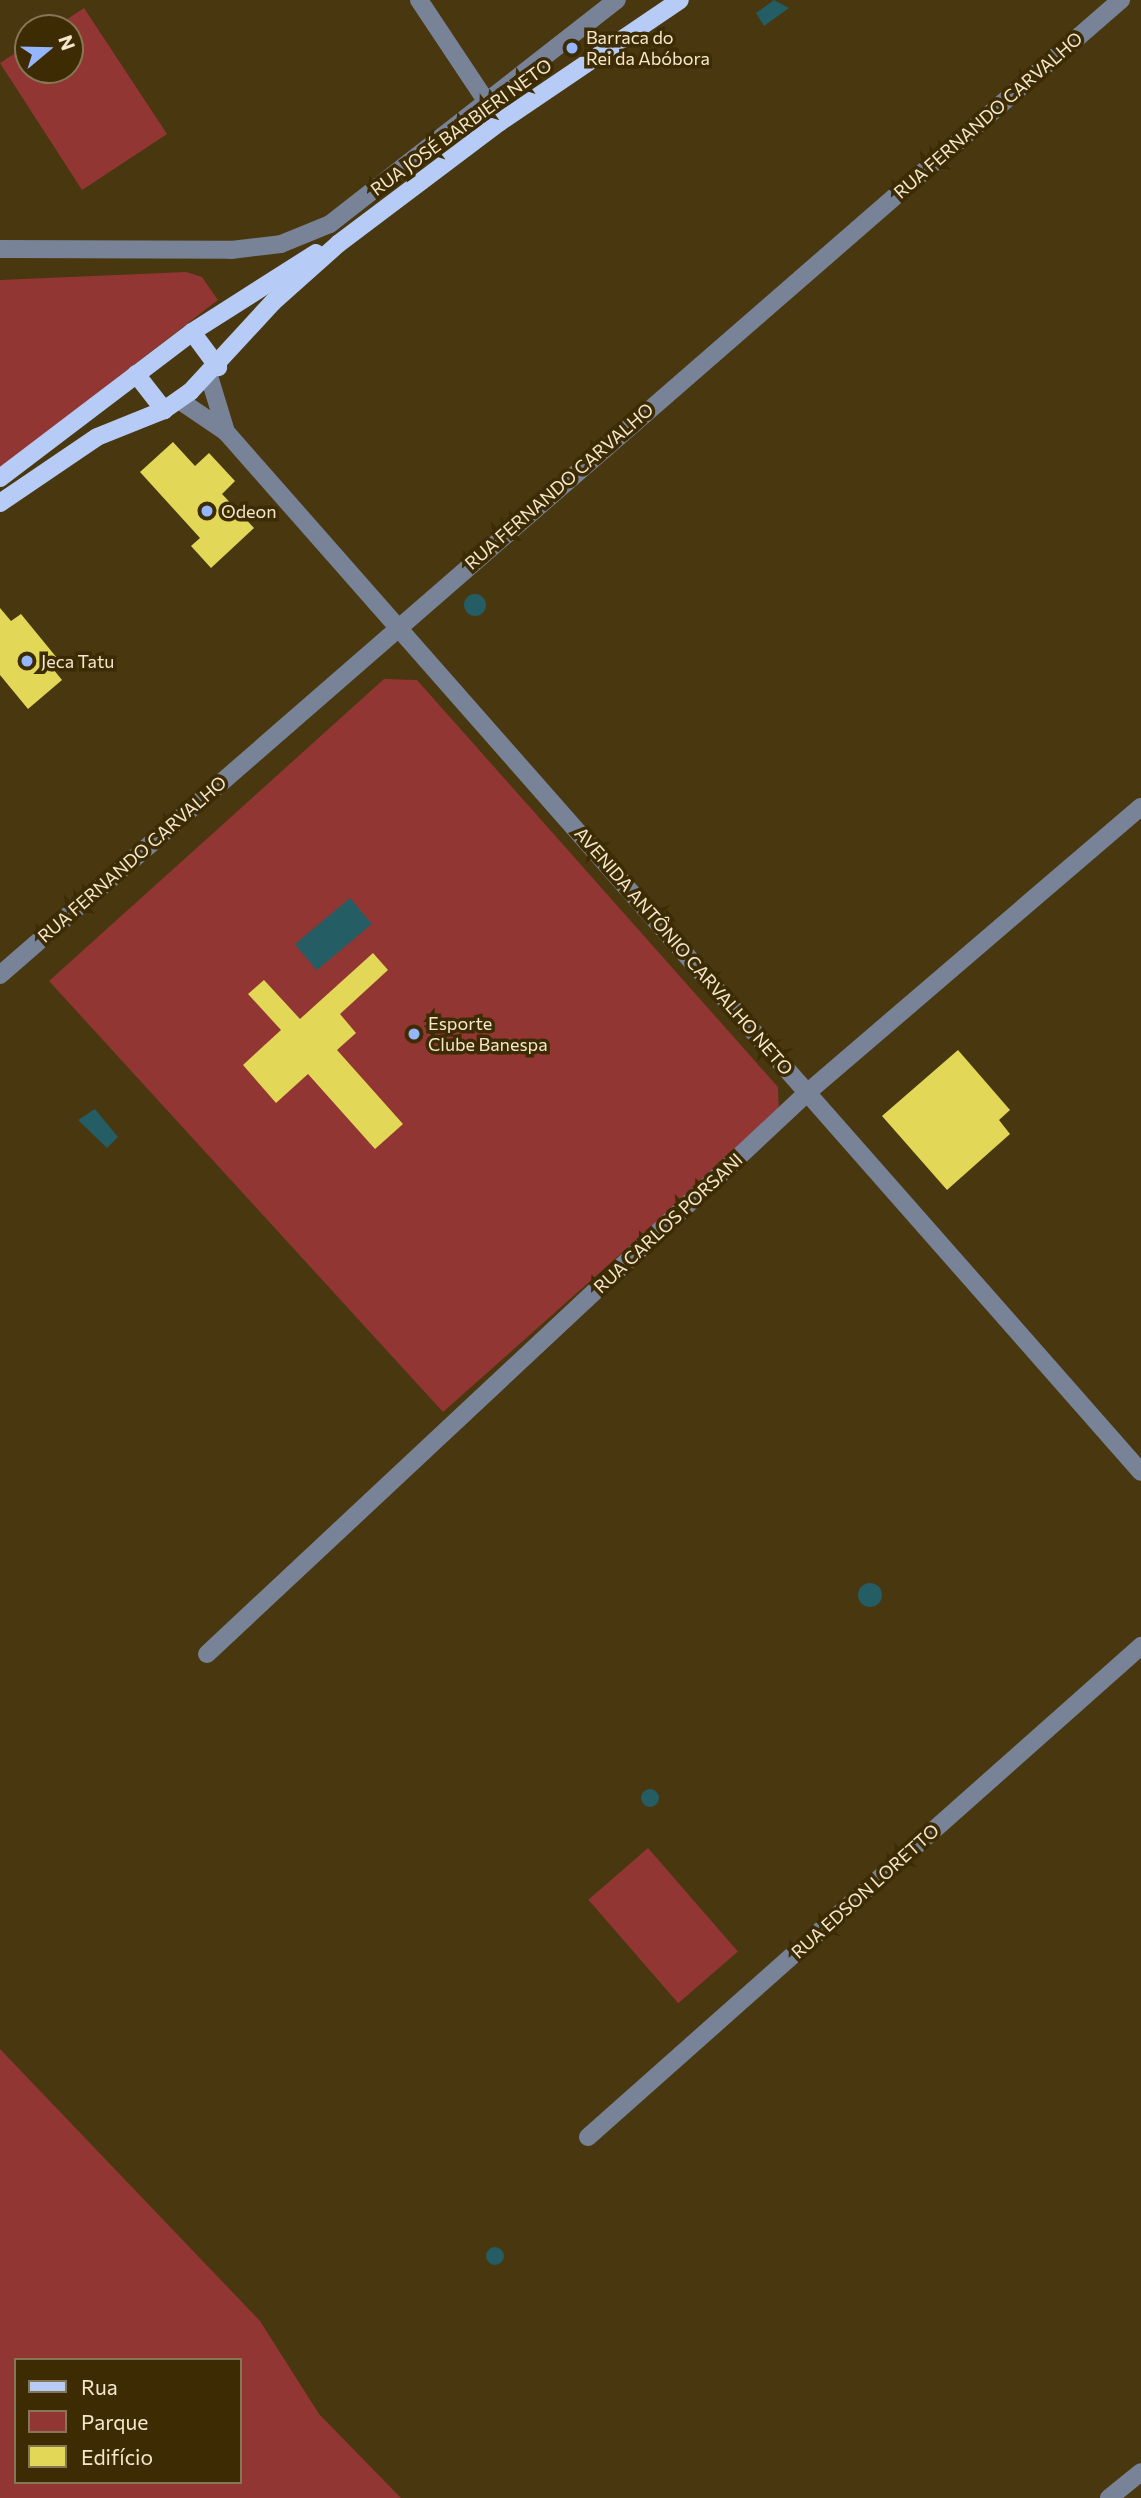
<!DOCTYPE html>
<meta charset="utf-8">
<style>
body{margin:0}
#map{position:relative;width:1141px;height:2498px;overflow:hidden;background:#48370f;font-family:Commissioner,sans-serif}
div>[style]{position:absolute}
.green>*{inset:0;background:#923634;transform-origin:0 0}
.water>*{inset:0;background:#245d63;transform-origin:0 0}
.round{border-radius:50%}
.building>*{inset:0;background:#e2d756}
.minor>*{height:18px;margin:-9px;padding:0 9px;transform-origin:9px;border-radius:9px;background:#788397}
.major>*{height:18px;margin:-9px;padding:0 9px;transform-origin:9px;border-radius:9px;background:#b6cbf5}
.dots>*{width:19px;height:19px;translate:-50% -50%;box-sizing:border-box;border:4px solid #3d2c03;border-radius:50%}
span{translate:-50% -50%;white-space:nowrap;text-align:center;line-height:1.15;-webkit-text-stroke:7px #3d2c03;paint-order:stroke}
.poi-label{font-size:18px;color:#f4e7cd}
.left{translate:0 -50%;text-align:left}
.street-label{font-size:18px;color:#f4e7cd}
.legend{position:absolute;left:14px;top:2358px;width:228px;height:126px;box-sizing:border-box;background:#3d2c03;border:2px solid #867754;margin:0;padding:9px 12px;list-style:none;font-size:21px;color:#f4e7cd}
.legend li{display:flex;align-items:center;gap:14px;height:35px}
.legend b{width:35px;border:2px solid #867754}
.north{position:absolute;left:14px;top:14px;width:70px;height:70px;box-sizing:border-box;background:#3d2c03;border:2px solid #867754;border-radius:50%;rotate:71deg;font-size:19px;font-weight:700;line-height:28px;text-align:center;color:#f4e7cd}
.north::after{content:'';display:block;margin:auto;width:24px;height:32px;background:#95b6fd;clip-path:polygon(50% 0,100% 100%,50% 72%,0 100%)}
</style>
<div id="map">
<div class="green">
<i style="clip-path:polygon(84px 8px,167px 134px,82px 190px,0 63px,28px 45px,28px 70px,70px 70px,70px 28px,54px 28px)"></i>
<i style="clip-path:polygon(186px 272px,202px 277px,218px 300px,0 468px,0 280px)"></i>
<i style="clip-path:polygon(384px 679px,417px 680px,778px 1087px,779px 1113px,443px 1412px,49px 981px)"></i>
<i style="left:648px;top:1848px;width:137px;height:79px;rotate:49deg"></i>
<i style="clip-path:polygon(evenodd,0 2049px,260px 2321px,319px 2414px,401px 2498px,0 2498px,0 2049px,16px 2360px,240px 2360px,240px 2482px,16px 2482px,16px 2360px)"></i>
</div>
<div class="water">
<i style="clip-path:polygon(774px 0,789px 8px,764px 26px,756px 13px)"></i>
<i class="round" style="left:464px;top:594px;width:22px;height:22px"></i>
<i style="left:350px;top:898px;width:34px;height:72px;rotate:50deg"></i>
<i style="clip-path:polygon(95px 1109px,118px 1137px,107px 1148px,78px 1120px)"></i>
<i class="round" style="left:858px;top:1583px;width:24px;height:24px"></i>
<i class="round" style="left:641px;top:1789px;width:18px;height:18px"></i>
<i class="round" style="left:486px;top:2247px;width:18px;height:18px"></i>
</div>
<div class="building">
<i style="clip-path:polygon(173px 442px,195px 466px,209px 453px,235px 481px,222px 494px,254px 528px,211px 568px,191px 546px,200px 538px,140px 472px)"></i>
<i style="clip-path:polygon(0 608px,11px 621px,21px 614px,57px 658px,49px 664px,62px 680px,28px 709px,0 675px)"></i>
<i style="clip-path:polygon(373px 953px,388px 970px,340px 1014px,356px 1033px,337px 1050px,403px 1124px,375px 1149px,308px 1074px,276px 1103px,243px 1065px,281px 1030px,248px 994px,264px 980px,300px 1019px)"></i>
<i style="clip-path:polygon(958px 1050px,1010px 1110px,999px 1120px,1010px 1134px,947px 1190px,882px 1116px)"></i>
</div>
<div class="minor">
<i style="left:419px;top:0;width:146px;rotate:56.4deg"></i>
<i style="left:0;top:249px;width:231px;rotate:0.2deg"></i>
<i style="left:231px;top:250px;width:50px;rotate:-6.8deg"></i>
<i style="left:281px;top:244px;width:53px;rotate:-22.2deg"></i>
<i style="left:330px;top:224px;width:364px;rotate:-38deg"></i>
<i style="left:209px;top:376px;width:59px;rotate:73.1deg"></i>
<i style="left:179px;top:400px;width:57px;rotate:34.2deg"></i>
<i style="left:226px;top:432px;width:1385px;rotate:48.66deg"></i>
<i style="left:0;top:975px;width:1486px;rotate:-41.02deg"></i>
<i style="left:207px;top:1654px;width:823px;rotate:-43.08deg"></i>
<i style="left:808px;top:1092px;width:438px;rotate:-40.6deg"></i>
<i style="left:588px;top:2137px;width:740px;rotate:-41.6deg"></i>
<i style="left:1109px;top:2498px;width:41px;rotate:-39.1deg"></i>
</div>
<div class="major">
<i style="left:192px;top:332px;width:44px;rotate:53.4deg"></i>
<i style="left:136px;top:374px;width:46px;rotate:52.1deg"></i>
<i style="left:0;top:478px;width:241px;rotate:-37.2deg"></i>
<i style="left:192px;top:332px;width:147px;rotate:-32.5deg"></i>
<i style="left:0;top:503px;width:117px;rotate:-34.2deg"></i>
<i style="left:97px;top:437px;width:72px;rotate:-21.9deg"></i>
<i style="left:164px;top:410px;width:32px;rotate:-35deg"></i>
<i style="left:190px;top:392px;width:122px;rotate:-47.3deg"></i>
<i style="left:273px;top:302px;width:87px;rotate:-41.7deg"></i>
<i style="left:338px;top:244px;width:203px;rotate:-37deg"></i>
<i style="left:500px;top:122px;width:217px;rotate:-34.1deg"></i>
</div>
<div class="dots">
<i style="left:572px;top:48px;background:#95b6fd"></i>
<i style="left:207px;top:511px;background:#95b6fd"></i>
<i style="left:27px;top:661px;background:#95b6fd"></i>
<i style="left:414px;top:1034px;background:#95b6fd"></i>
</div>
<div class="poi-label">
<span class="left" style="left:586px;top:48px">Barraca do<br>Rei da Abóbora</span>
<span class="left" style="left:221px;top:511px">Odeon</span>
<span class="left" style="left:41px;top:661px">Jeca Tatu</span>
<span class="left" style="left:428px;top:1034px">Esporte<br>Clube Banespa</span>
</div>
<div class="street-label">
<span style="left:988px;top:115px;rotate:-41deg">RUA FERNANDO CARVALHO</span>
<span style="left:461px;top:127px;rotate:-36deg">RUA JOSÉ BARBIERI NETO</span>
<span style="left:559px;top:486px;rotate:-41deg">RUA FERNANDO CARVALHO</span>
<span style="left:132px;top:859px;rotate:-41deg">RUA FERNANDO CARVALHO</span>
<span style="left:684px;top:951px;rotate:49deg">AVENIDA ANTÔNIO CARVALHO NETO</span>
<span style="left:668px;top:1223px;rotate:-43deg">RUA CARLOS PORSANI</span>
<span style="left:865px;top:1891px;rotate:-42deg">RUA EDSON LORETTO</span>
</div>
<ul class="legend">
<li><b style="height:9px;background:#b6cbf5"></b>Rua</li>
<li><b style="height:19px;background:#923634"></b>Parque</li>
<li><b style="height:19px;background:#e2d756"></b>Edifício</li>
</ul>
<div class="north">N</div>
</div>
